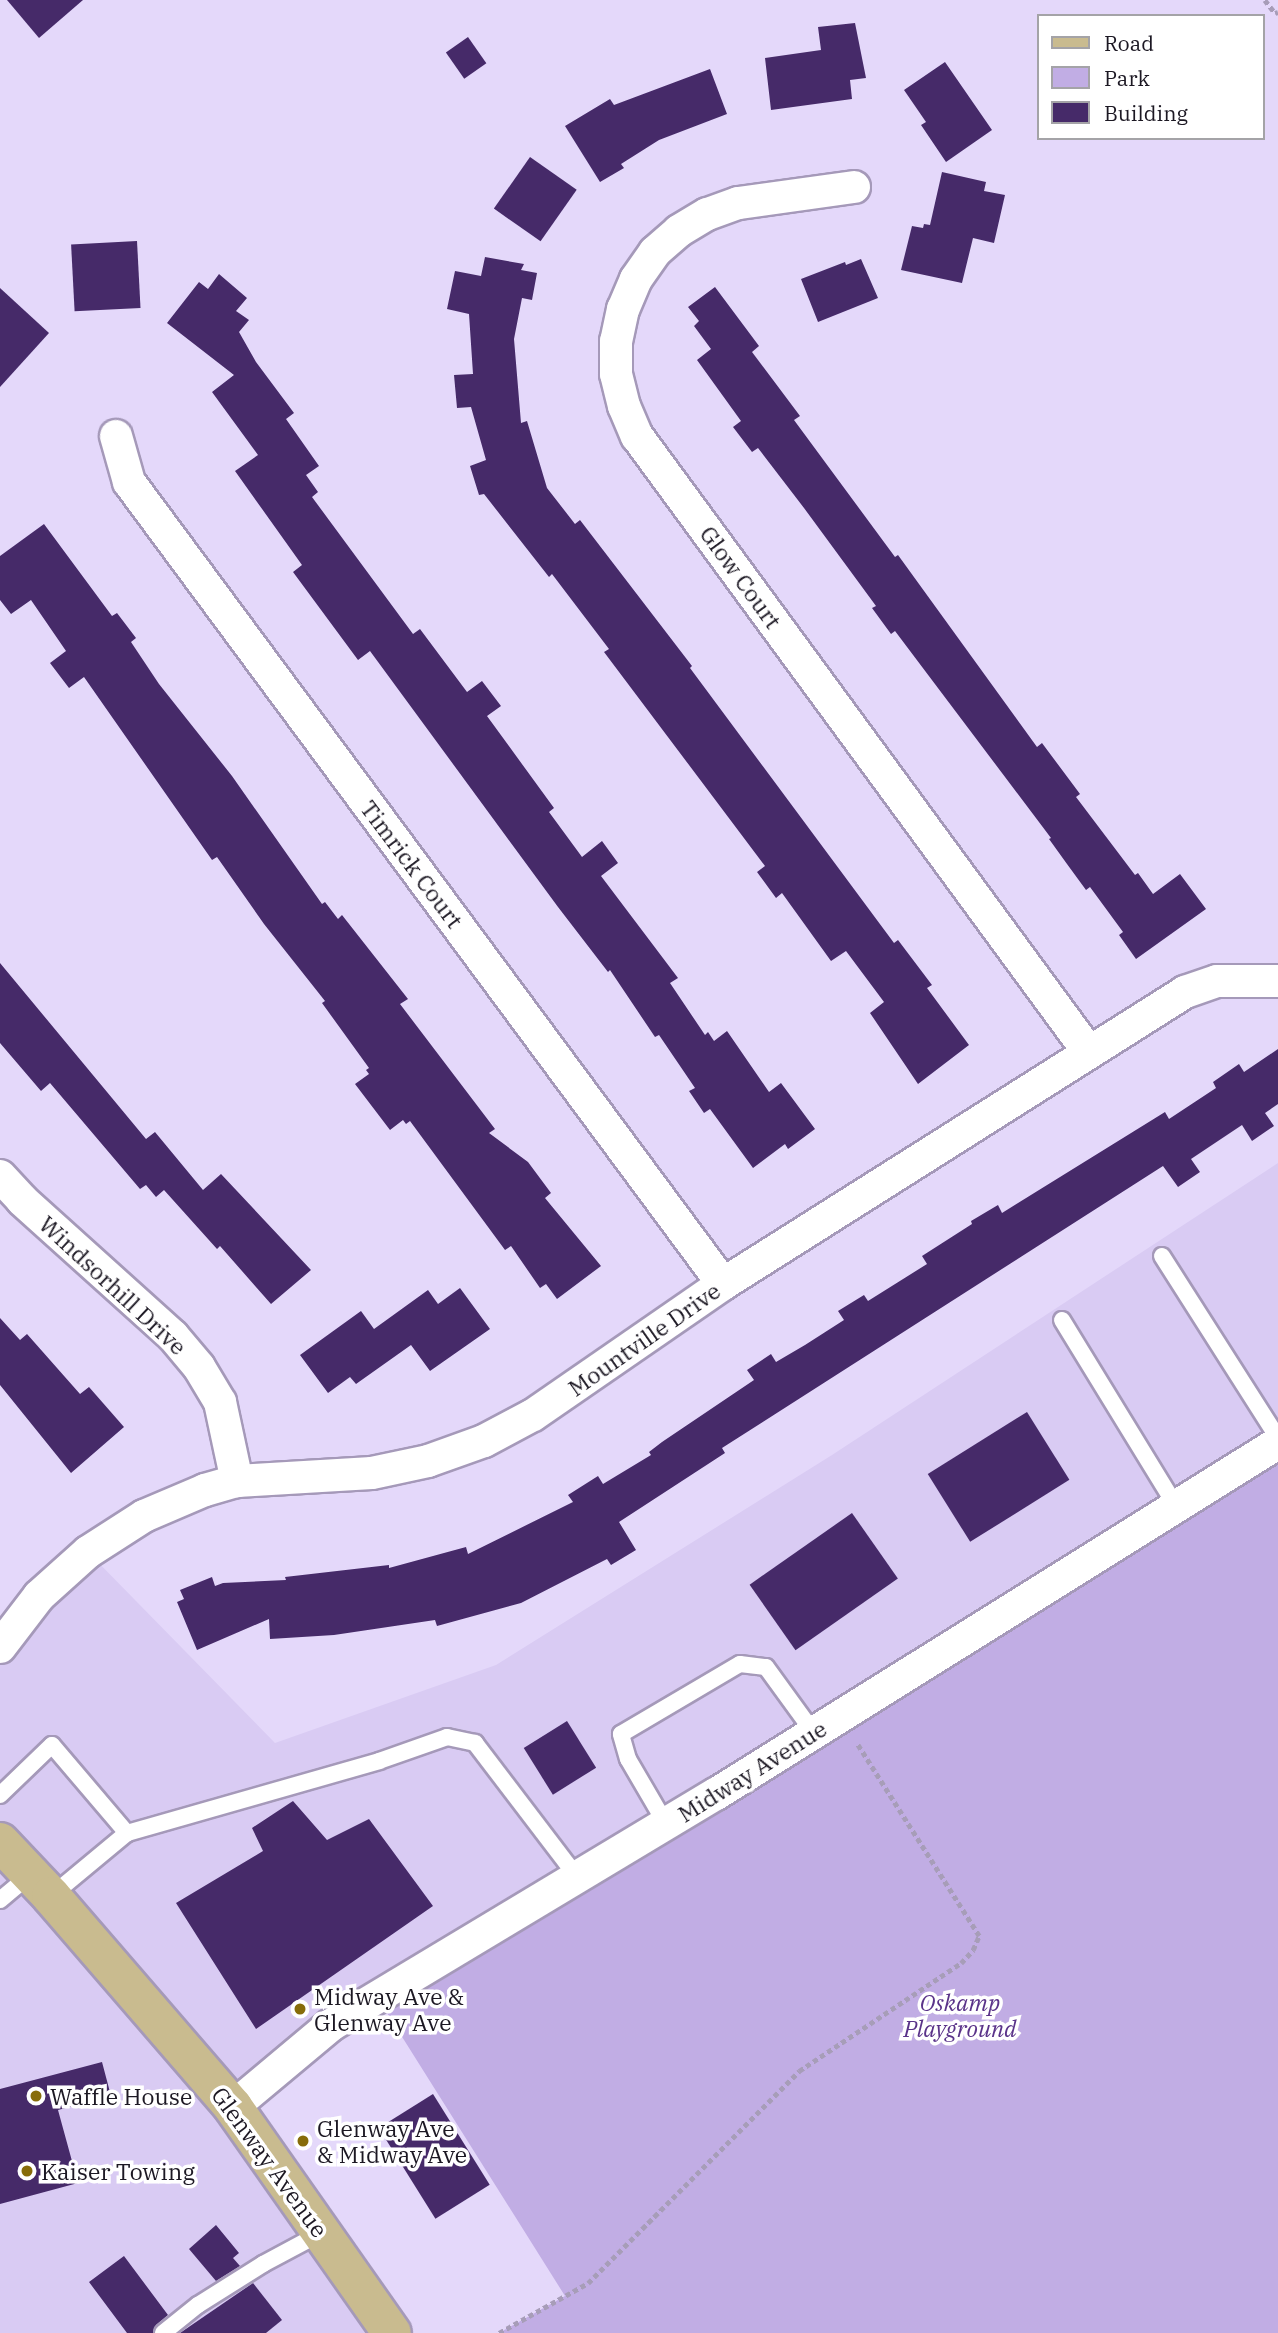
<!DOCTYPE html>
<style>
body{margin:0}
#map{position:relative;width:1278px;height:2333px;overflow:hidden;background:#e4d8fa;font-family:"IBM Plex Serif",serif}
div>[style]{position:absolute}
.built>*{inset:0;background:#d9cbf3}
.green>*{inset:0;background:#c1ade4}
.building>*{inset:0;background:#462a69;transform-origin:0 0}
.path>*{height:4.5px;margin-top:-2.25px;transform-origin:0;background:repeating-linear-gradient(90deg,#a79db8 0 5px,transparent 0 8.5px)}
.roads{filter:drop-shadow(2px 0 #a599b9) drop-shadow(-2px 0 #a599b9) drop-shadow(0 2px #a599b9) drop-shadow(0 -2px #a599b9)}
.lane>*{height:16px;margin:-8px;padding:0 8px;transform-origin:8px;border-radius:8px;background:#fff}
.street>*{height:32px;margin:-16px;padding:0 16px;transform-origin:16px;border-radius:16px;background:#fff}
.primary>*{height:38px;margin:-19px;padding:0 19px;transform-origin:19px;border-radius:19px;background:#c9bb8f}
.dots>*{width:19px;height:19px;translate:-50% -50%;box-sizing:border-box;border:4px solid #fff;border-radius:50%}
span{translate:-50% -50%;white-space:nowrap;text-align:center;line-height:1.15;-webkit-text-stroke:7px #fff;paint-order:stroke}
.street-label{font-size:23px;color:#1c1823}
.poi-label{font-size:23px;color:#1c1823}
.left{translate:0 -50%;text-align:left}
.park-label{font-size:23px;color:#5a3389;font-style:italic}
.legend{position:absolute;left:1037px;top:14px;width:228px;height:126px;box-sizing:border-box;background:#fff;border:2px solid #a4a3a7;margin:0;padding:9px 12px;list-style:none;font-size:21px;color:#1c1823}
.legend li{display:flex;align-items:center;gap:14px;height:35px}
.legend b{width:35px;border:2px solid #a4a3a7}
</style>
<div id="map">
<div class="built">
<i style="clip-path:polygon(1278px 1163px,1278px 1443px,716px 1794px,234px 2107px,392px 2333px,0 2333px,0 1647px,88px 1552px,275px 1743px,496px 1665px,832px 1455px)"></i>
</div>
<div class="green">
<i style="clip-path:polygon(1278px 1443px,1278px 2333px,499px 2333px,565px 2296px,377px 1997px)"></i>
</div>
<div class="building">
<i style="clip-path:polygon(7px 0,83px 0,39px 38px)"></i>
<i style="clip-path:polygon(855px 23px,866px 78px,850px 80px,852px 99px,771px 110px,765px 58px,821px 50px,818px 27px)"></i>
<i style="left:468px;top:37px;width:32px;height:27px;rotate:55deg"></i>
<i style="clip-path:polygon(945px 62px,992px 130px,946px 162px,921px 125px,926px 122px,904px 90px)"></i>
<i style="clip-path:polygon(710px 69px,727px 114px,659px 140px,621px 164px,624px 168px,600px 182px,565px 126px,610px 99px,614px 105px)"></i>
<i style="left:530px;top:157px;width:57px;height:63px;rotate:35deg"></i>
<i style="clip-path:polygon(942px 172px,986px 182px,984px 191px,1005px 195px,994px 243px,973px 238px,962px 283px,901px 270px,912px 226px,923px 228px,924px 224px,930px 225px)"></i>
<i style="left:137px;top:241px;width:67px;height:66px;rotate:87deg"></i>
<i style="clip-path:polygon(485px 257px,524px 264px,521px 270px,537px 273px,532px 300px,522px 298px,514px 339px,521px 423px,527px 421px,547px 488px,575px 524px,580px 520px,692px 666px,690px 668px,894px 943px,898px 940px,932px 985px,927px 988px,969px 1045px,918px 1084px,870px 1013px,884px 1002px,846px 951px,831px 961px,782px 893px,776px 898px,757px 872px,765px 866px,604px 652px,609px 649px,552px 574px,549px 577px,484px 494px,479px 495px,470px 466px,486px 460px,471px 407px,457px 408px,454px 375px,473px 374px,469px 314px,447px 309px,455px 271px,481px 276px)"></i>
<i style="clip-path:polygon(861px 259px,878px 298px,818px 322px,801px 279px,845px 262px,846px 265px)"></i>
<i style="clip-path:polygon(219px 274px,247px 298px,236px 311px,249px 320px,239px 332px,256px 362px,294px 413px,286px 419px,319px 466px,306px 475px,318px 492px,312px 497px,413px 634px,420px 629px,467px 692px,482px 681px,501px 706px,487px 716px,554px 808px,549px 812px,582px 857px,602px 841px,618px 863px,601px 876px,678px 978px,670px 983px,705px 1035px,708px 1032px,714px 1041px,727px 1031px,769px 1092px,781px 1083px,815px 1129px,788px 1149px,785px 1144px,753px 1168px,710px 1109px,704px 1113px,689px 1091px,695px 1088px,659px 1035px,655px 1037px,610px 970px,608px 972px,558px 907px,370px 651px,358px 660px,293px 572px,302px 565px,235px 471px,258px 455px,212px 392px,234px 375px,167px 323px,199px 282px,208px 289px)"></i>
<i style="clip-path:polygon(715px 287px,759px 346px,752px 352px,800px 416px,794px 420px,895px 557px,898px 555px,1037px 747px,1042px 743px,1080px 794px,1076px 797px,1135px 875px,1138px 873px,1153px 894px,1180px 874px,1206px 909px,1136px 959px,1119px 935px,1123px 932px,1090px 887px,1086px 890px,1067px 864px,1049px 839px,1051px 838px,895px 631px,891px 634px,872px 608px,876px 606px,804px 508px,758px 448px,752px 452px,733px 427px,741px 421px,697px 360px,711px 349px,694px 326px,699px 321px,688px 307px)"></i>
<i style="clip-path:polygon(0 288px,49px 333px,0 387px)"></i>
<i style="clip-path:polygon(44px 524px,112px 616px,117px 613px,136px 638px,131px 642px,159px 684px,232px 776px,322px 904px,325px 902px,338px 919px,342px 915px,408px 999px,400px 1004px,495px 1129px,489px 1133px,528px 1162px,551px 1193px,545px 1198px,601px 1266px,557px 1299px,546px 1284px,540px 1288px,511px 1246px,505px 1250px,410px 1121px,406px 1124px,403px 1120px,390px 1130px,355px 1084px,369px 1074px,366px 1070px,369px 1068px,322px 1003px,325px 1001px,264px 924px,217px 857px,212px 860px,84px 677px,69px 688px,50px 663px,66px 651px,31px 600px,11px 614px,0 600px,0 556px)"></i>
<i style="clip-path:polygon(0 963px,146px 1139px,155px 1132px,203px 1190px,221px 1174px,311px 1270px,271px 1304px,220px 1246px,217px 1249px,164px 1190px,156px 1197px,146px 1185px,140px 1189px,50px 1083px,41px 1091px,0 1043px)"></i>
<i style="clip-path:polygon(1278px 1049px,1278px 1104px,1265px 1113px,1274px 1126px,1252px 1141px,1242px 1125px,1191px 1159px,1200px 1172px,1178px 1187px,1163px 1166px,722px 1448px,725px 1453px,619px 1522px,636px 1550px,611px 1565px,607px 1559px,521px 1603px,437px 1626px,435px 1620px,334px 1635px,270px 1639px,269px 1619px,197px 1650px,177px 1602px,184px 1599px,180px 1590px,212px 1577px,215px 1586px,223px 1583px,286px 1580px,285px 1577px,389px 1565px,389px 1568px,466px 1547px,468px 1554px,573px 1502px,568px 1495px,598px 1476px,603px 1484px,651px 1455px,649px 1452px,662px 1442px,754px 1380px,747px 1370px,771px 1354px,776px 1362px,805px 1345px,844px 1320px,838px 1311px,864px 1295px,868px 1301px,927px 1264px,922px 1256px,972px 1224px,971px 1221px,998px 1205px,1002px 1213px,1165px 1112px,1169px 1119px,1216px 1088px,1213px 1082px,1239px 1064px,1244px 1072px)"></i>
<i style="clip-path:polygon(460px 1288px,490px 1329px,430px 1371px,411px 1345px,356px 1384px,350px 1377px,328px 1393px,300px 1355px,361px 1311px,374px 1329px,428px 1290px,438px 1304px)"></i>
<i style="clip-path:polygon(0 1318px,20px 1340px,27px 1334px,80px 1394px,89px 1387px,124px 1427px,71px 1473px,0 1385px)"></i>
<i style="left:1027px;top:1412px;width:80px;height:117px;rotate:58deg"></i>
<i style="left:852px;top:1513px;width:80px;height:125px;rotate:55deg"></i>
<i style="left:567px;top:1721px;width:55px;height:51px;rotate:58deg"></i>
<i style="clip-path:polygon(293px 1801px,327px 1840px,369px 1819px,433px 1906px,256px 2029px,176px 1903px,263px 1851px,252px 1828px)"></i>
<i style="clip-path:polygon(102px 2062px,111px 2096px,58px 2110px,78px 2183px,0 2204px,0 2089px)"></i>
<i style="left:433px;top:2094px;width:107px;height:64px;rotate:58deg"></i>
<i style="clip-path:polygon(216px 2225px,239px 2253px,233px 2258px,240px 2266px,216px 2281px,189px 2249px)"></i>
<i style="clip-path:polygon(124px 2256px,168px 2315px,156px 2325px,153px 2333px,127px 2333px,89px 2282px)"></i>
<i style="clip-path:polygon(253px 2283px,282px 2320px,266px 2333px,180px 2333px)"></i>
</div>
<div class="path">
<i style="left:1265px;top:0;width:16px;rotate:52deg"></i>
<i style="left:1275px;top:13px;width:3px;rotate:-18deg"></i>
<i style="left:499px;top:2333px;width:102px;rotate:-29.3deg"></i>
<i style="left:588px;top:2283px;width:299px;rotate:-45.1deg"></i>
<i style="left:799px;top:2071px;width:195px;rotate:-33.7deg"></i>
<i style="left:961px;top:1963px;width:18px;rotate:-47deg"></i>
<i style="left:973px;top:1950px;width:15px;rotate:-67deg"></i>
<i style="left:979px;top:1936px;width:227px;rotate:-122.4deg"></i>
</div>
<div class="roads">
<div class="lane">
<i style="left:1162px;top:1256px;width:216px;rotate:57.5deg"></i>
<i style="left:1062px;top:1320px;width:218px;rotate:58.5deg"></i>
<i style="left:0;top:1795px;width:72px;rotate:-43.9deg"></i>
<i style="left:52px;top:1745px;width:116px;rotate:49.6deg"></i>
<i style="left:127px;top:1833px;width:99px;rotate:140.3deg"></i>
<i style="left:666px;top:1824px;width:75px;rotate:-120.3deg"></i>
<i style="left:628px;top:1759px;width:26px;rotate:-106deg"></i>
<i style="left:621px;top:1734px;width:138px;rotate:-30.5deg"></i>
<i style="left:740px;top:1664px;width:26px;rotate:7deg"></i>
<i style="left:766px;top:1667px;width:82px;rotate:54deg"></i>
<i style="left:127px;top:1833px;width:262px;rotate:-15.9deg"></i>
<i style="left:379px;top:1761px;width:72px;rotate:-19.4deg"></i>
<i style="left:447px;top:1737px;width:29px;rotate:12deg"></i>
<i style="left:475px;top:1743px;width:168px;rotate:52.7deg"></i>
<i style="left:0;top:1900px;width:40px;rotate:-40deg"></i>
<i style="left:163px;top:2333px;width:45px;rotate:-38.7deg"></i>
<i style="left:198px;top:2305px;width:77px;rotate:-32.2deg"></i>
<i style="left:263px;top:2264px;width:66px;rotate:-28.1deg"></i>
</div>
<div class="street">
<i style="left:854px;top:187px;width:117px;rotate:172.1deg"></i>
<i style="left:738px;top:203px;width:33px;rotate:160deg"></i>
<i style="left:707px;top:214px;width:33px;rotate:149deg"></i>
<i style="left:679px;top:231px;width:32px;rotate:139deg"></i>
<i style="left:655px;top:252px;width:33px;rotate:125deg"></i>
<i style="left:636px;top:279px;width:33px;rotate:113deg"></i>
<i style="left:623px;top:309px;width:33px;rotate:102deg"></i>
<i style="left:616px;top:341px;width:33px;rotate:90deg"></i>
<i style="left:616px;top:374px;width:33px;rotate:76deg"></i>
<i style="left:624px;top:406px;width:33px;rotate:67deg"></i>
<i style="left:637px;top:436px;width:763px;rotate:53.75deg"></i>
<i style="left:116px;top:436px;width:48px;rotate:74.2deg"></i>
<i style="left:129px;top:482px;width:998px;rotate:53.47deg"></i>
<i style="left:0;top:1176px;width:33px;rotate:47deg"></i>
<i style="left:22px;top:1200px;width:203px;rotate:42deg"></i>
<i style="left:173px;top:1336px;width:40px;rotate:50deg"></i>
<i style="left:199px;top:1367px;width:41px;rotate:59deg"></i>
<i style="left:220px;top:1402px;width:81px;rotate:77.9deg"></i>
<i style="left:0;top:1647px;width:64px;rotate:-52.6deg"></i>
<i style="left:39px;top:1596px;width:66px;rotate:-41.9deg"></i>
<i style="left:88px;top:1552px;width:67px;rotate:-32.7deg"></i>
<i style="left:144px;top:1516px;width:66px;rotate:-23.1deg"></i>
<i style="left:205px;top:1490px;width:33px;rotate:-16deg"></i>
<i style="left:237px;top:1481px;width:135px;rotate:-3.4deg"></i>
<i style="left:372px;top:1473px;width:57px;rotate:-12.1deg"></i>
<i style="left:428px;top:1461px;width:59px;rotate:-19.7deg"></i>
<i style="left:484px;top:1441px;width:55px;rotate:-28deg"></i>
<i style="left:533px;top:1415px;width:231px;rotate:-34.6deg"></i>
<i style="left:723px;top:1284px;width:547px;rotate:-32.29deg"></i>
<i style="left:1185px;top:992px;width:34px;rotate:-19deg"></i>
<i style="left:1217px;top:981px;width:61px"></i>
<i style="left:233px;top:2107px;width:128px;rotate:-39.9deg"></i>
<i style="left:331px;top:2025px;width:449px;rotate:-31deg"></i>
<i style="left:716px;top:1794px;width:663px;rotate:-31.99deg"></i>
</div>
<div class="primary">
<i style="left:0;top:1842px;width:74px;rotate:46.6deg"></i>
<i style="left:51px;top:1896px;width:279px;rotate:49.2deg"></i>
<i style="left:233px;top:2107px;width:276px;rotate:54.9deg"></i>
</div>
</div>
<div class="dots">
<i style="left:300px;top:2009px;background:#876c0a"></i>
<i style="left:36px;top:2096px;background:#876c0a"></i>
<i style="left:303px;top:2141px;background:#876c0a"></i>
<i style="left:27px;top:2171px;background:#876c0a"></i>
</div>
<div class="street-label">
<span style="left:741px;top:577px;rotate:54deg">Glow Court</span>
<span style="left:412px;top:864px;rotate:53deg">Timrick Court</span>
<span style="left:113px;top:1285px;rotate:43deg">Windsorhill Drive</span>
<span style="left:644px;top:1339px;rotate:-35deg">Mountville Drive</span>
<span style="left:752px;top:1771px;rotate:-32deg">Midway Avenue</span>
<span style="left:270px;top:2162px;rotate:54deg">Glenway Avenue</span>
</div>
<div class="poi-label">
<span class="left" style="left:314px;top:2009px">Midway Ave &amp;<br>Glenway Ave</span>
<span class="left" style="left:50px;top:2096px">Waffle House</span>
<span class="left" style="left:317px;top:2141px">Glenway Ave<br>&amp; Midway Ave</span>
<span class="left" style="left:41px;top:2171px">Kaiser Towing</span>
</div>
<div class="park-label">
<span style="left:960px;top:2015px">Oskamp<br>Playground</span>
</div>
<ul class="legend">
<li><b style="height:9px;background:#c9bb8f"></b>Road</li>
<li><b style="height:19px;background:#c1ade4"></b>Park</li>
<li><b style="height:19px;background:#462a69"></b>Building</li>
</ul>
</div>
